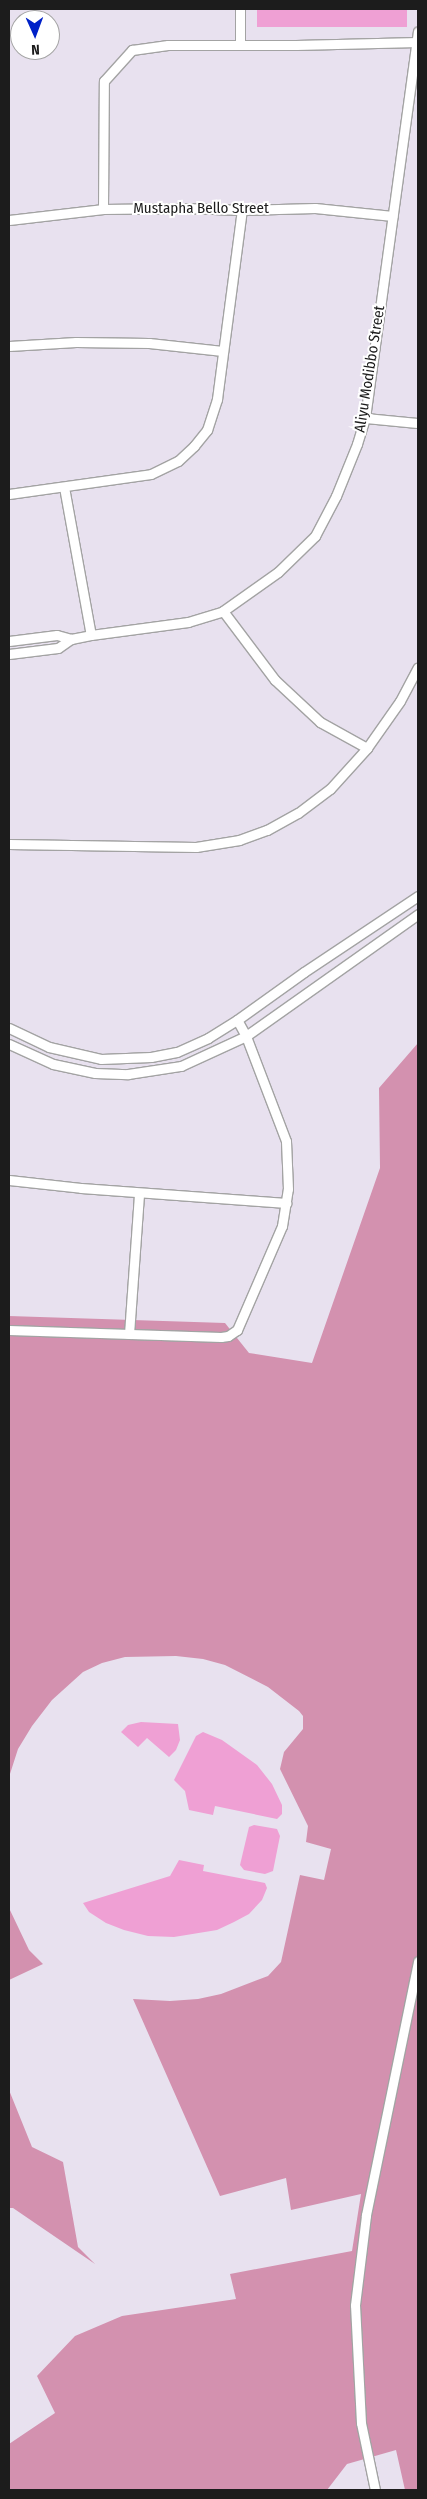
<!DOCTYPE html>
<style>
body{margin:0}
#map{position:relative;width:427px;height:2499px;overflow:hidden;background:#e8e1ef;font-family:"Fira Sans Condensed",sans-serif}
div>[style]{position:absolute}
.grass>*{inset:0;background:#efa0d4;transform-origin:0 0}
.forest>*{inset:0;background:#d391af}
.roads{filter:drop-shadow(1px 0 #a3a3a3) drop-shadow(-1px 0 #a3a3a3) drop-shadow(0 1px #a3a3a3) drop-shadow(0 -1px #a3a3a3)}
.minor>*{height:9px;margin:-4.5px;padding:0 4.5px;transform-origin:4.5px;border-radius:4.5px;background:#fff}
span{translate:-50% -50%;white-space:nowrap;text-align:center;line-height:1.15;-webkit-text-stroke:4px #fff;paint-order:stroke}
.street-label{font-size:15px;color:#1c1c1c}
.frame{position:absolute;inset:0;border:10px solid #1c1c1c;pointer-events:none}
.north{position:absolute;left:10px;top:10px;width:50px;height:50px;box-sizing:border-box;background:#fff;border:1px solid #a4a4a4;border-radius:50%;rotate:178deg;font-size:14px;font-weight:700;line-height:20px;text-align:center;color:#1c1c1c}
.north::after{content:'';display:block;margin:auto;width:18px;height:22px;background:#0021c8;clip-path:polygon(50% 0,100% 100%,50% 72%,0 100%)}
</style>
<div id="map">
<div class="grass">
<i style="left:257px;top:9px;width:150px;height:18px"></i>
<i style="clip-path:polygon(141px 1722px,178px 1724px,180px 1740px,176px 1750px,169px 1757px,147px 1738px,138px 1747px,121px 1732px,128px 1725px)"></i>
<i style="clip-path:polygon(203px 1732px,222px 1740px,257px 1765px,272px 1784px,282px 1805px,282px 1814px,277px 1819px,215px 1806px,213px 1815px,189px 1810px,185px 1791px,174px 1780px,196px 1736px)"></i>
<i style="clip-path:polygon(254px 1825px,277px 1829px,280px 1836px,273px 1871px,265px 1874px,244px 1870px,240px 1865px,249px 1827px)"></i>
<i style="clip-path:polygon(179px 1860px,204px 1865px,203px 1871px,265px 1883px,267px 1888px,262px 1900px,249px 1914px,234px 1922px,217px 1930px,174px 1937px,148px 1936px,124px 1930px,106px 1923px,89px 1912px,83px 1903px,170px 1876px)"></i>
</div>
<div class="forest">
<i style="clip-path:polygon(418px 1043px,418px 2490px,405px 2490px,396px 2450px,347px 2464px,327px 2490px,9px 2490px,9px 2444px,55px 2413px,37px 2376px,75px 2336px,122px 2316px,236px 2299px,230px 2274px,352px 2251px,361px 2194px,291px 2210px,286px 2178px,220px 2196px,133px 1999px,170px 2001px,198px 1999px,221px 1994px,268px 1976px,281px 1962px,300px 1875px,324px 1880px,331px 1849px,306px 1842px,308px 1826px,280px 1769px,284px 1752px,303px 1729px,303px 1716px,299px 1711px,268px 1687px,225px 1665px,203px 1659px,176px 1656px,125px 1657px,102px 1663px,83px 1672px,52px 1700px,32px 1726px,18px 1749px,9px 1777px,9px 1316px,225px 1323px,249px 1353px,312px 1363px,380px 1168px,379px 1088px)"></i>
<i style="clip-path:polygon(9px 1908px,29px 1950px,43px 1964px,9px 1980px)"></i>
<i style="clip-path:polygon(9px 2090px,32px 2147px,63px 2162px,78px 2247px,95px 2264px,13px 2208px,9px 2208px)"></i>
</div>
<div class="roads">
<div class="minor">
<i style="left:240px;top:9px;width:36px;rotate:90deg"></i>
<i style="left:103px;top:209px;width:128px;rotate:-89.6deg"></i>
<i style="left:104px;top:81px;width:42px;rotate:-47.9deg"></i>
<i style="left:132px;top:50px;width:36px;rotate:-8deg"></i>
<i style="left:168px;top:45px;width:128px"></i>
<i style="left:296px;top:45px;width:122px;rotate:-1.4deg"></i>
<i style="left:9px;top:220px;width:95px;rotate:-6.7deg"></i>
<i style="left:103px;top:209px;width:81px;rotate:-0.7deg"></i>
<i style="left:184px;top:208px;width:58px;rotate:2deg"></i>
<i style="left:242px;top:210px;width:73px;rotate:-1.6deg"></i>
<i style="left:315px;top:208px;width:78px;rotate:5.9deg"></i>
<i style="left:9px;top:346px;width:67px;rotate:-3.4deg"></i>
<i style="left:76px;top:342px;width:73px;rotate:0.8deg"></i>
<i style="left:149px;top:343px;width:74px;rotate:6.2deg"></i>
<i style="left:365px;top:418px;width:53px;rotate:5.4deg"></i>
<i style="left:64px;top:487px;width:150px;rotate:79.7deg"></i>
<i style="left:9px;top:494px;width:143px;rotate:-8deg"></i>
<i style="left:151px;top:474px;width:30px;rotate:-26deg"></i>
<i style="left:178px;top:461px;width:22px;rotate:-43deg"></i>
<i style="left:194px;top:446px;width:21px;rotate:-51deg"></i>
<i style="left:207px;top:430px;width:33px;rotate:-72deg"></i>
<i style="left:217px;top:399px;width:191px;rotate:-82.5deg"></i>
<i style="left:223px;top:611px;width:86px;rotate:53deg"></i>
<i style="left:275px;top:680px;width:62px;rotate:43deg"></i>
<i style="left:320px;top:722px;width:54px;rotate:29deg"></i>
<i style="left:9px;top:641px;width:48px;rotate:-7.1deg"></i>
<i style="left:57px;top:635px;width:15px;rotate:16deg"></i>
<i style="left:9px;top:654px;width:49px;rotate:-7deg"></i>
<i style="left:58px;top:648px;width:16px;rotate:-35deg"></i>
<i style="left:71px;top:639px;width:20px;rotate:-11deg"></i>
<i style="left:91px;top:635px;width:98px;rotate:-7.6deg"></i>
<i style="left:188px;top:622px;width:37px;rotate:-17deg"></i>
<i style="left:223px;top:611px;width:67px;rotate:-35.3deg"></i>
<i style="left:278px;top:572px;width:52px;rotate:-44.2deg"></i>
<i style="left:315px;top:536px;width:45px;rotate:-62.3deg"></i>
<i style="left:336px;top:496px;width:56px;rotate:-68deg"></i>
<i style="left:357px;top:444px;width:27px;rotate:-73deg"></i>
<i style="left:365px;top:418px;width:390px;rotate:-82.2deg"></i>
<i style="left:9px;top:844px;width:187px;rotate:0.9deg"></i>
<i style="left:196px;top:847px;width:44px;rotate:-9.2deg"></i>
<i style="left:239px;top:840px;width:30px;rotate:-20deg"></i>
<i style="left:267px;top:830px;width:35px;rotate:-29deg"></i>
<i style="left:298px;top:813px;width:40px;rotate:-37deg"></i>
<i style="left:330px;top:789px;width:55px;rotate:-47.9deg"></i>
<i style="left:367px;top:748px;width:57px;rotate:-54.9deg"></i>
<i style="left:400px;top:701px;width:38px;rotate:-62deg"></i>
<i style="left:9px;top:1028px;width:44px;rotate:25.4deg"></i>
<i style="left:49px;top:1047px;width:53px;rotate:13deg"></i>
<i style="left:101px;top:1059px;width:50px;rotate:-2.3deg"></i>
<i style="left:151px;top:1057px;width:26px;rotate:-11deg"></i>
<i style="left:177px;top:1052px;width:34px;rotate:-24deg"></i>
<i style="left:208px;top:1038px;width:34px;rotate:-32deg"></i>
<i style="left:237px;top:1020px;width:82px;rotate:-35.6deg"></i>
<i style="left:304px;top:972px;width:137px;rotate:-33.7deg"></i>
<i style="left:9px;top:1044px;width:48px;rotate:24.4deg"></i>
<i style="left:53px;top:1064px;width:43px;rotate:12.1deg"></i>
<i style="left:95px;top:1073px;width:33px;rotate:2deg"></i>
<i style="left:128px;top:1074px;width:54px;rotate:-8.6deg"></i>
<i style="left:181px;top:1066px;width:72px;rotate:-24.8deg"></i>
<i style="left:246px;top:1036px;width:211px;rotate:-35.3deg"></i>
<i style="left:9px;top:1180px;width:72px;rotate:6.3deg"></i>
<i style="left:81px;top:1188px;width:206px;rotate:4.2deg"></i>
<i style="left:9px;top:1330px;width:212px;rotate:1.9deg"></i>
<i style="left:221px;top:1337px;width:7px;rotate:-8deg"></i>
<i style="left:228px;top:1336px;width:11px;rotate:-34deg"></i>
<i style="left:237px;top:1330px;width:113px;rotate:-66.6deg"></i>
<i style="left:282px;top:1226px;width:37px;rotate:-81deg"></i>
<i style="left:288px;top:1189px;width:48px;rotate:-92.4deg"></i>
<i style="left:286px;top:1141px;width:112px;rotate:-110.9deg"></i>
<i style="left:246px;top:1036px;width:18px;rotate:-119deg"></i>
<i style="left:129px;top:1334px;width:141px;rotate:-85.9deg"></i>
<i style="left:375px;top:2490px;width:68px;rotate:-101.8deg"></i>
<i style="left:361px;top:2423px;width:118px;rotate:-92.9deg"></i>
<i style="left:355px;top:2305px;width:91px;rotate:-83deg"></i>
<i style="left:366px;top:2215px;width:259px;rotate:-78.4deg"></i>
</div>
</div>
<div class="street-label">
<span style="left:201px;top:209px">Mustapha Bello Street</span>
<span style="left:370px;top:369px;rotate:-81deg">Aliyu Modibbo Street</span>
</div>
<div class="frame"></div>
<div class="north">N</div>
</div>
